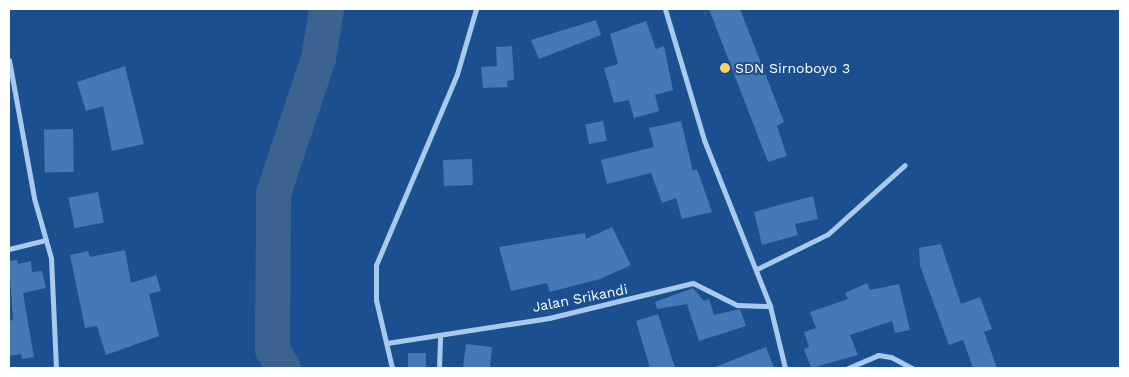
<!DOCTYPE html>
<style>
body{margin:0}
#map{position:relative;width:1129px;height:377px;overflow:hidden;background:#1b4f8f;font-family:"Work Sans",sans-serif}
div>[style]{position:absolute}
.river>*{height:35px;margin:-17.5px;padding:0 17.5px;transform-origin:17.5px;border-radius:17.5px;background:#3c6290}
.building>*{inset:0;background:#4478b7;transform-origin:0 0}
.minor>*{height:5px;margin:-2.5px;padding:0 2.5px;transform-origin:2.5px;border-radius:2.5px;background:#a9c9ee}
.dots>*{width:14px;height:14px;translate:-50% -50%;box-sizing:border-box;border:2px solid #1b4f8f;border-radius:50%}
span{translate:-50% -50%;white-space:nowrap;text-align:center;line-height:1.15;-webkit-text-stroke:4px #1b4f8f;paint-order:stroke}
.poi-label{font-size:14px;color:#fff}
.left{translate:0 -50%;text-align:left}
.street-label{font-size:14px;color:#fff}
.frame{position:absolute;inset:0;border:10px solid #fff;pointer-events:none}
</style>
<div id="map">
<div class="river">
<i style="left:283px;top:368px;width:22px;rotate:-120deg"></i>
<i style="left:272px;top:349px;width:156px;rotate:-89.6deg"></i>
<i style="left:273px;top:193px;width:142px;rotate:-71.6deg"></i>
<i style="left:318px;top:58px;width:50px;rotate:-80.7deg"></i>
</div>
<div class="building">
<i style="clip-path:polygon(709px 9px,740px 9px,784px 122px,777px 126px,787px 156px,768px 162px)"></i>
<i style="clip-path:polygon(596px 20px,601px 35px,539px 59px,531px 40px)"></i>
<i style="clip-path:polygon(646px 21px,656px 49px,664px 46px,673px 90px,655px 95px,659px 111px,634px 118px,629px 100px,614px 103px,604px 68px,618px 64px,610px 34px)"></i>
<i style="clip-path:polygon(512px 46px,514px 80px,507px 81px,508px 87px,483px 88px,481px 67px,497px 66px,496px 47px)"></i>
<i style="clip-path:polygon(125px 66px,144px 144px,112px 151px,103px 106px,86px 111px,77px 82px)"></i>
<i style="left:603px;top:121px;width:20px;height:18px;rotate:79deg"></i>
<i style="clip-path:polygon(681px 121px,693px 171px,697px 169px,712px 212px,682px 219px,676px 198px,662px 203px,651px 173px,607px 184px,601px 160px,654px 147px,649px 128px)"></i>
<i style="left:73px;top:129px;width:43px;height:29px;rotate:89deg"></i>
<i style="left:472px;top:159px;width:26px;height:29px;rotate:88deg"></i>
<i style="left:98px;top:192px;width:31px;height:30px;rotate:79deg"></i>
<i style="clip-path:polygon(813px 196px,818px 219px,795px 224px,798px 235px,762px 245px,754px 212px)"></i>
<i style="clip-path:polygon(612px 227px,631px 265px,600px 279px,550px 292px,547px 283px,511px 291px,499px 247px,585px 233px,586px 239px)"></i>
<i style="clip-path:polygon(941px 244px,961px 304px,980px 297px,992px 329px,984px 332px,997px 368px,973px 368px,963px 340px,949px 345px,920px 266px,919px 248px)"></i>
<i style="clip-path:polygon(125px 250px,131px 283px,156px 275px,161px 291px,149px 294px,159px 336px,106px 355px,97px 326px,85px 328px,70px 255px,88px 251px,90px 257px)"></i>
<i style="clip-path:polygon(17px 260px,18px 264px,31px 261px,32px 272px,42px 271px,46px 288px,23px 293px,34px 357px,22px 359px,21px 354px,9px 356px,9px 321px,13px 320px,9px 261px)"></i>
<i style="clip-path:polygon(867px 283px,870px 290px,899px 284px,910px 330px,895px 333px,892px 321px,850px 335px,858px 355px,811px 368px,804px 349px,809px 347px,804px 332px,816px 328px,810px 312px,848px 299px,845px 293px)"></i>
<i style="clip-path:polygon(693px 288px,704px 301px,709px 299px,714px 315px,740px 309px,746px 326px,699px 341px,687px 304px,657px 309px,655px 302px)"></i>
<i style="clip-path:polygon(658px 314px,675px 368px,650px 368px,636px 321px)"></i>
<i style="clip-path:polygon(466px 344px,492px 347px,490px 368px,463px 368px)"></i>
<i style="clip-path:polygon(766px 347px,774px 368px,715px 368px,715px 367px)"></i>
<i style="left:408px;top:353px;width:18px;height:15px"></i>
</div>
<div class="minor">
<i style="left:665px;top:9px;width:137px;rotate:73.4deg"></i>
<i style="left:704px;top:140px;width:179px;rotate:68.3deg"></i>
<i style="left:770px;top:306px;width:64px;rotate:76.4deg"></i>
<i style="left:9px;top:60px;width:140px;rotate:79.7deg"></i>
<i style="left:34px;top:198px;width:62px;rotate:74.2deg"></i>
<i style="left:51px;top:258px;width:110px;rotate:87.4deg"></i>
<i style="left:9px;top:249px;width:38px;rotate:-14deg"></i>
<i style="left:757px;top:269px;width:79px;rotate:-26.2deg"></i>
<i style="left:828px;top:234px;width:103px;rotate:-41.9deg"></i>
<i style="left:387px;top:343px;width:164px;rotate:-8.8deg"></i>
<i style="left:549px;top:318px;width:148px;rotate:-13.7deg"></i>
<i style="left:693px;top:283px;width:49px;rotate:26.6deg"></i>
<i style="left:737px;top:305px;width:33px;rotate:2deg"></i>
<i style="left:392px;top:368px;width:70px;rotate:-103.2deg"></i>
<i style="left:376px;top:300px;width:35px;rotate:-90deg"></i>
<i style="left:376px;top:265px;width:207px;rotate:-67deg"></i>
<i style="left:457px;top:74px;width:68px;rotate:-73.7deg"></i>
<i style="left:439px;top:368px;width:31px;rotate:-88deg"></i>
<i style="left:848px;top:368px;width:33px;rotate:-23deg"></i>
<i style="left:878px;top:355px;width:13px;rotate:9deg"></i>
<i style="left:891px;top:357px;width:24px;rotate:28deg"></i>
</div>
<div class="dots">
<i style="left:725px;top:68px;background:#ffd166"></i>
</div>
<div class="poi-label">
<span class="left" style="left:735px;top:68px">SDN Sirnoboyo 3</span>
</div>
<div class="street-label">
<span style="left:580px;top:298px;rotate:-11deg">Jalan Srikandi</span>
</div>
<div class="frame"></div>
</div>
